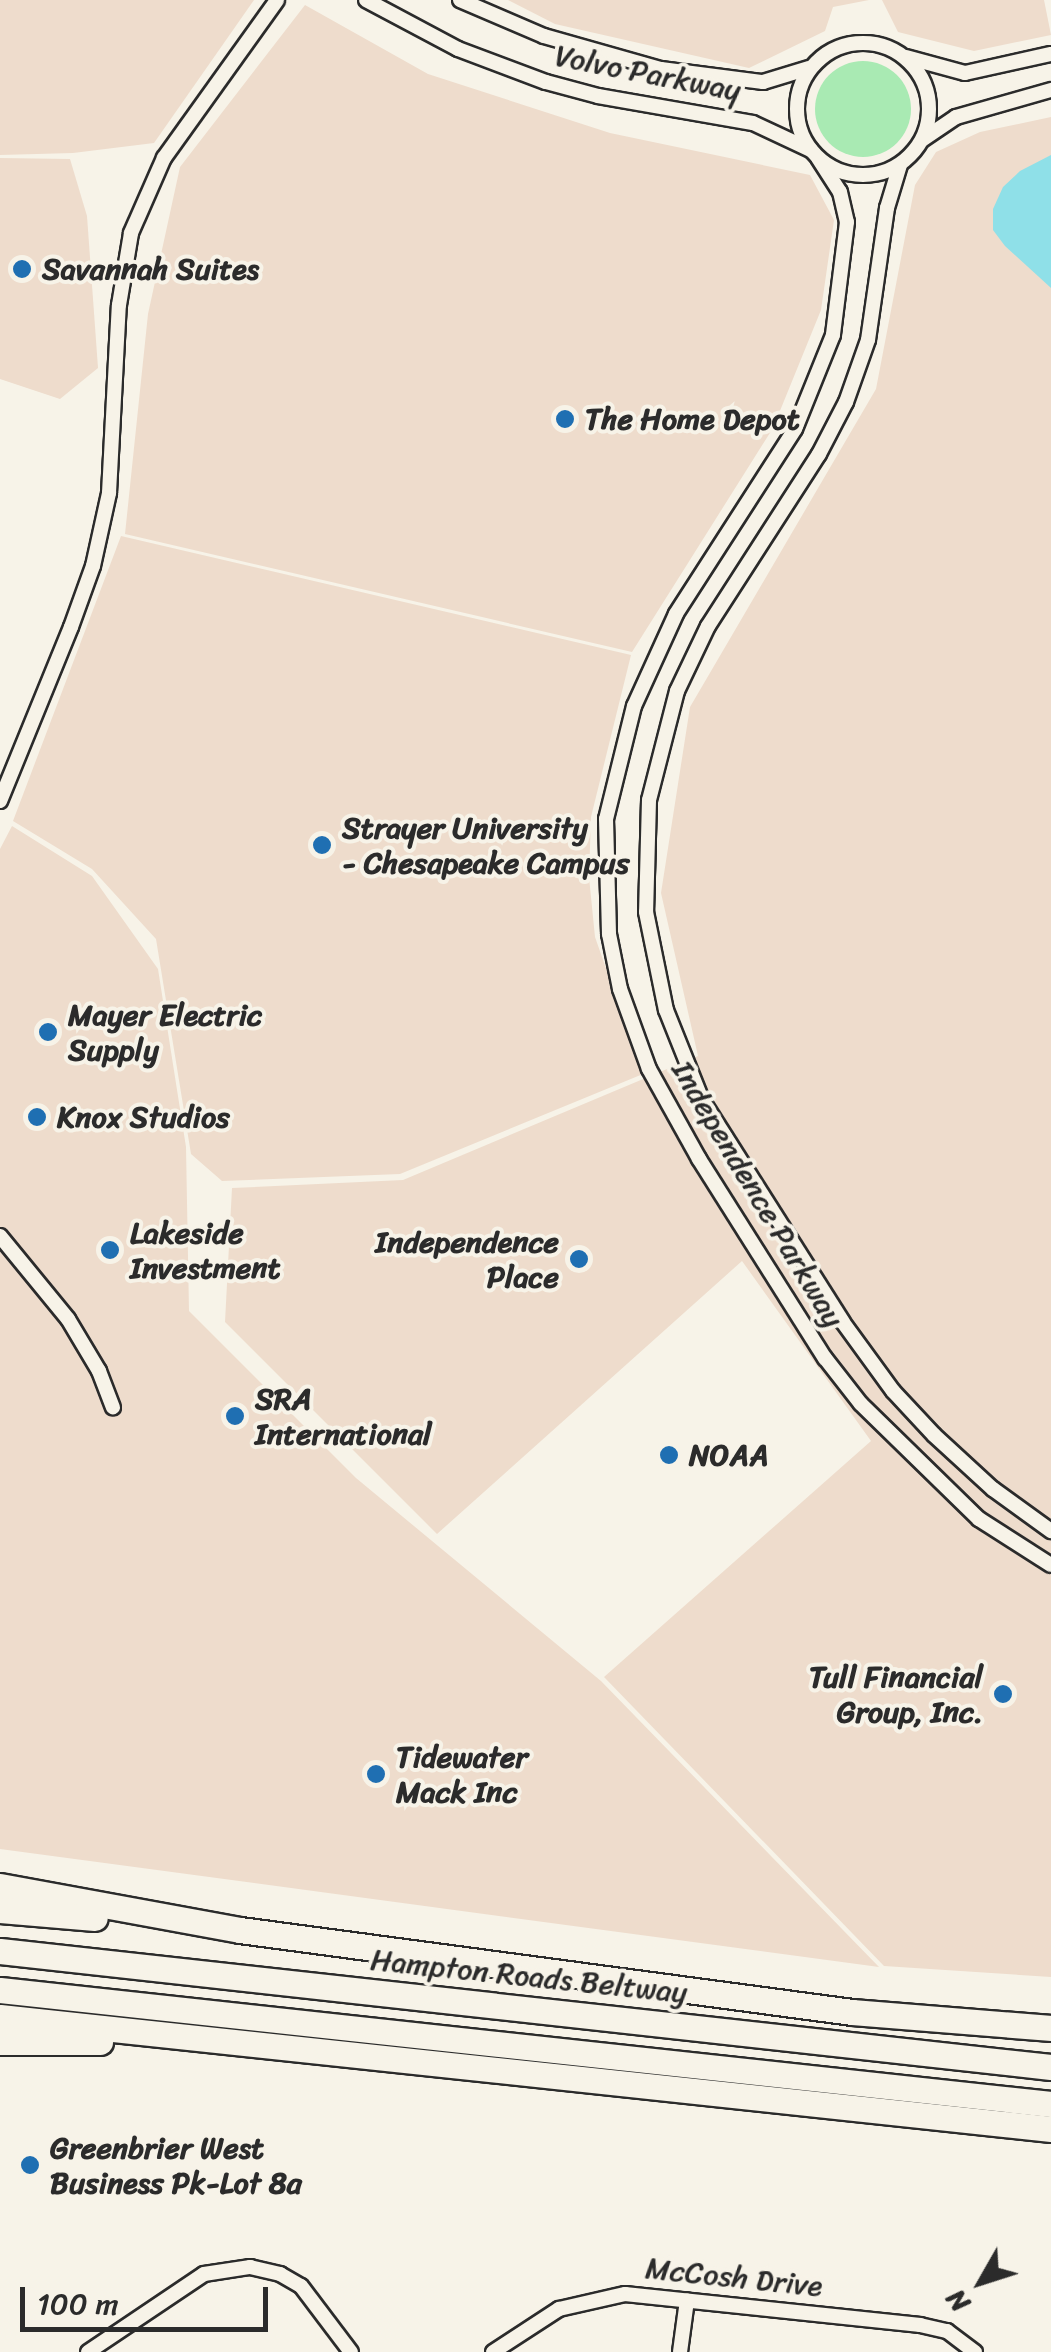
<!DOCTYPE html>
<style>
body{margin:0}
#map{position:relative;width:1051px;height:2352px;overflow:hidden;background:#f7f3e8;font-family:Sriracha,sans-serif}
div>[style]{position:absolute}
.built>*{inset:0;background:#eedccc}
.green>*{inset:0;background:#a9eab3}
.round{border-radius:50%}
.water>*{inset:0;background:#8fe0e8}
.roads{filter:drop-shadow(2px 0 #2b2b2b) drop-shadow(-2px 0 #2b2b2b) drop-shadow(0 2px #2b2b2b) drop-shadow(0 -2px #2b2b2b)}
.minor>*{height:14px;margin:-7px;padding:0 7px;transform-origin:7px;border-radius:7px;background:#f7f3e8}
.minor>.ring{margin:-7px;padding:0;box-sizing:content-box;background:none;border:14px solid #f7f3e8;border-radius:50%}
.motorway>*{height:25px;margin:-12.5px;padding:0 12.5px;transform-origin:12.5px;border-radius:12.5px;background:#f7f3e8}
.dots>*{width:28px;height:28px;translate:-50% -50%;box-sizing:border-box;border:5px solid #f7f3e8;border-radius:50%}
span{translate:-50% -50%;white-space:nowrap;text-align:center;line-height:1.15;-webkit-text-stroke:8px #f7f3e8;paint-order:stroke}
.street-label{font-size:30px;color:#2b2b2b}
.poi-label{font-size:30px;color:#2b2b2b;font-weight:700}
.left{translate:0 -50%;text-align:left}
.right{translate:-100% -50%;text-align:right}
.north{position:absolute;left:931px;top:2232px;width:100px;height:100px;-webkit-text-stroke:8px #f7f3e8;paint-order:stroke;rotate:231deg;font-size:28px;font-weight:700;line-height:40px;text-align:center;color:#2b2b2b}
.north::after{content:'';display:block;margin:auto;width:35px;height:45px;background:#2b2b2b;clip-path:polygon(50% 0,100% 100%,50% 72%,0 100%)}
.scale{position:absolute;left:20px;top:2287px;width:248px;height:45px;box-sizing:border-box;border:5px solid #2b2b2b;border-top:0;padding-left:12px;font-size:30px;line-height:35px;white-space:nowrap;color:#2b2b2b;-webkit-text-stroke:8px #f7f3e8;paint-order:stroke}
</style>
<div id="map">
<div class="built">
<i style="clip-path:polygon(0 0,254px 0,154px 143px,73px 153px,0 155px)"></i>
<i style="clip-path:polygon(508px 0,869px 0,833px 7px,825px 31px,749px 68px,555px 24px)"></i>
<i style="clip-path:polygon(882px 0,1044px 0,1051px 35px,974px 51px,898px 32px)"></i>
<i style="clip-path:polygon(305px 5px,428px 74px,610px 133px,810px 175px,834px 220px,821px 310px,773px 428px,632px 652px,125px 534px,148px 314px,180px 167px)"></i>
<i style="clip-path:polygon(1051px 117px,1051px 1977px,884px 1966px,604px 1677px,871px 1441px,742px 1261px,437px 1534px,225px 1322px,232px 1188px,403px 1180px,698px 1056px,661px 893px,690px 707px,876px 389px,915px 185px,936px 152px,980px 132px)"></i>
<i style="clip-path:polygon(0 158px,70px 159px,87px 216px,98px 368px,60px 399px,0 379px)"></i>
<i style="clip-path:polygon(121px 536px,631px 655px,591px 817px,589px 877px,595px 937px,643px 1074px,400px 1174px,222px 1181px,191px 1154px,156px 939px,92px 869px,13px 821px)"></i>
<i style="clip-path:polygon(12px 826px,92px 876px,158px 969px,186px 1147px,189px 1311px,356px 1478px,601px 1681px,879px 1967px,0 1849px,0 849px)"></i>
</div>
<div class="green">
<i class="round" style="left:815px;top:61px;width:96px;height:96px"></i>
</div>
<div class="water">
<i style="clip-path:polygon(1051px 155px,1051px 288px,1005px 246px,993px 230px,993px 209px,1003px 187px,1020px 171px)"></i>
</div>
<div class="roads">
<div class="minor">
<i style="left:366px;top:0;width:104px;rotate:28deg"></i>
<i style="left:458px;top:49px;width:94px;rotate:20.6deg"></i>
<i style="left:546px;top:82px;width:54px;rotate:15.1deg"></i>
<i style="left:598px;top:96px;width:157px;rotate:9.9deg"></i>
<i style="left:753px;top:123px;width:64px;rotate:25deg"></i>
<i style="left:460px;top:0;width:91px;rotate:23.2deg"></i>
<i style="left:544px;top:36px;width:122px;rotate:15.8deg"></i>
<i style="left:661px;top:69px;width:103px;rotate:7.3deg"></i>
<i style="left:763px;top:82px;width:48px;rotate:-16.9deg"></i>
<i class="ring" style="left:797px;top:43px;width:118px;height:118px"></i>
<i style="left:906px;top:57px;width:61px;rotate:15.2deg"></i>
<i style="left:965px;top:73px;width:88px;rotate:-12.5deg"></i>
<i style="left:922px;top:140px;width:41px;rotate:-34.1deg"></i>
<i style="left:956px;top:117px;width:99px;rotate:-15.9deg"></i>
<i style="left:818px;top:158px;width:40px;rotate:57.1deg"></i>
<i style="left:840px;top:192px;width:31px;rotate:77deg"></i>
<i style="left:847px;top:222px;width:114px;rotate:97.1deg"></i>
<i style="left:833px;top:335px;width:101px;rotate:112deg"></i>
<i style="left:795px;top:429px;width:220px;rotate:122.8deg"></i>
<i style="left:676px;top:614px;width:101px;rotate:114.5deg"></i>
<i style="left:634px;top:706px;width:116px;rotate:103.9deg"></i>
<i style="left:606px;top:819px;width:115px;rotate:88.5deg"></i>
<i style="left:609px;top:934px;width:56px;rotate:78.7deg"></i>
<i style="left:620px;top:989px;width:85px;rotate:70.1deg"></i>
<i style="left:649px;top:1069px;width:103px;rotate:60.9deg"></i>
<i style="left:699px;top:1159px;width:236px;rotate:57.7deg"></i>
<i style="left:825px;top:1358px;width:58px;rotate:52deg"></i>
<i style="left:861px;top:1404px;width:165px;rotate:44.3deg"></i>
<i style="left:979px;top:1519px;width:85px;rotate:32.6deg"></i>
<i style="left:900px;top:165px;width:45px;rotate:106.8deg"></i>
<i style="left:887px;top:208px;width:133px;rotate:98.2deg"></i>
<i style="left:868px;top:340px;width:66px;rotate:109.5deg"></i>
<i style="left:846px;top:402px;width:59px;rotate:117.4deg"></i>
<i style="left:819px;top:454px;width:205px;rotate:122.8deg"></i>
<i style="left:708px;top:626px;width:72px;rotate:115.5deg"></i>
<i style="left:677px;top:691px;width:113px;rotate:104.4deg"></i>
<i style="left:649px;top:800px;width:112px;rotate:91.5deg"></i>
<i style="left:646px;top:912px;width:100px;rotate:78.5deg"></i>
<i style="left:666px;top:1010px;width:97px;rotate:68.2deg"></i>
<i style="left:702px;top:1100px;width:262px;rotate:57.6deg"></i>
<i style="left:842px;top:1321px;width:87px;rotate:53.9deg"></i>
<i style="left:893px;top:1391px;width:60px;rotate:47deg"></i>
<i style="left:934px;top:1435px;width:80px;rotate:42.5deg"></i>
<i style="left:993px;top:1489px;width:72px;rotate:35.9deg"></i>
<i style="left:0;top:801px;width:188px;rotate:-67.8deg"></i>
<i style="left:71px;top:627px;width:65px;rotate:-70.2deg"></i>
<i style="left:93px;top:566px;width:75px;rotate:-77.6deg"></i>
<i style="left:109px;top:493px;width:188px;rotate:-87deg"></i>
<i style="left:119px;top:305px;width:73px;rotate:-80.5deg"></i>
<i style="left:131px;top:233px;width:82px;rotate:-66.3deg"></i>
<i style="left:164px;top:158px;width:194px;rotate:-54.4deg"></i>
<i style="left:0;top:1236px;width:107px;rotate:50.7deg"></i>
<i style="left:68px;top:1319px;width:61px;rotate:59.2deg"></i>
<i style="left:99px;top:1371px;width:39px;rotate:69deg"></i>
<i style="left:88px;top:2352px;width:140px;rotate:-33.9deg"></i>
<i style="left:204px;top:2274px;width:47px;rotate:-8.7deg"></i>
<i style="left:250px;top:2267px;width:31px;rotate:13deg"></i>
<i style="left:280px;top:2274px;width:24px;rotate:30deg"></i>
<i style="left:301px;top:2286px;width:83px;rotate:52.9deg"></i>
<i style="left:493px;top:2352px;width:79px;rotate:-33.1deg"></i>
<i style="left:559px;top:2309px;width:68px;rotate:-12.8deg"></i>
<i style="left:625px;top:2294px;width:297px;rotate:6deg"></i>
<i style="left:920px;top:2325px;width:28px;rotate:13deg"></i>
<i style="left:947px;top:2331px;width:35px;rotate:37deg"></i>
<i style="left:680px;top:2352px;width:52px;rotate:-82.3deg"></i>
</div>
<div class="motorway">
<i style="left:0;top:1886px;width:244px;rotate:10.4deg"></i>
<i style="left:240px;top:1930px;width:617px;rotate:7.63deg"></i>
<i style="left:852px;top:2012px;width:200px;rotate:4.6deg"></i>
<i style="left:0;top:1910px;width:95px;rotate:4.8deg"></i>
<i style="left:0;top:1951px;width:1057px;rotate:6.3deg"></i>
<i style="left:0;top:1990px;width:1057px;rotate:6.19deg"></i>
<i style="left:0;top:2017px;width:1057px;rotate:6.08deg"></i>
<i style="left:0;top:2042px;width:100px"></i>
</div>
</div>
<div class="dots">
<i style="left:22px;top:269px;background:#1f6fb2"></i>
<i style="left:565px;top:419px;background:#1f6fb2"></i>
<i style="left:322px;top:845px;background:#1f6fb2"></i>
<i style="left:48px;top:1032px;background:#1f6fb2"></i>
<i style="left:37px;top:1117px;background:#1f6fb2"></i>
<i style="left:110px;top:1250px;background:#1f6fb2"></i>
<i style="left:579px;top:1259px;background:#1f6fb2"></i>
<i style="left:235px;top:1416px;background:#1f6fb2"></i>
<i style="left:669px;top:1455px;background:#1f6fb2"></i>
<i style="left:1003px;top:1694px;background:#1f6fb2"></i>
<i style="left:376px;top:1774px;background:#1f6fb2"></i>
<i style="left:30px;top:2165px;background:#1f6fb2"></i>
</div>
<div class="street-label">
<span style="left:648px;top:73px;rotate:11deg">Volvo Parkway</span>
<span style="left:758px;top:1194px;rotate:59deg">Independence Parkway</span>
<span style="left:529px;top:1976px;rotate:6deg">Hampton Roads Beltway</span>
<span style="left:734px;top:2277px;rotate:6deg">McCosh Drive</span>
</div>
<div class="poi-label">
<span class="left" style="left:42px;top:269px">Savannah Suites</span>
<span class="left" style="left:585px;top:419px">The Home Depot</span>
<span class="left" style="left:342px;top:845px">Strayer University<br>- Chesapeake Campus</span>
<span class="left" style="left:68px;top:1032px">Mayer Electric<br>Supply</span>
<span class="left" style="left:57px;top:1117px">Knox Studios</span>
<span class="left" style="left:130px;top:1250px">Lakeside<br>Investment</span>
<span class="right" style="left:559px;top:1259px">Independence<br>Place</span>
<span class="left" style="left:255px;top:1416px">SRA<br>International</span>
<span class="left" style="left:689px;top:1455px">NOAA</span>
<span class="right" style="left:983px;top:1694px">Tull Financial<br>Group, Inc.</span>
<span class="left" style="left:396px;top:1774px">Tidewater<br>Mack Inc</span>
<span class="left" style="left:50px;top:2165px">Greenbrier West<br>Business Pk-Lot 8a</span>
</div>
<div class="north">N</div>
<div class="scale">100 m</div>
</div>
